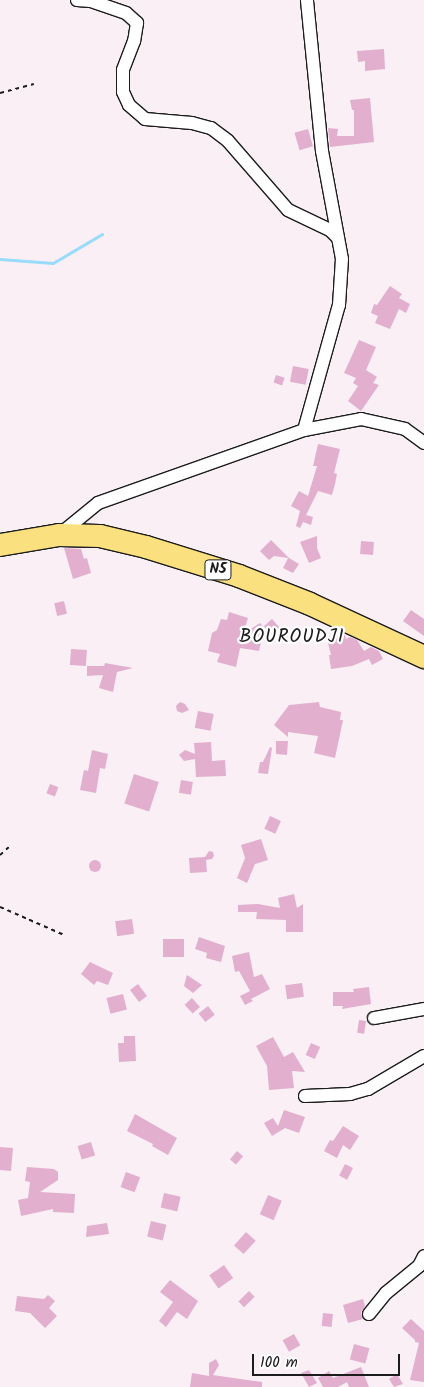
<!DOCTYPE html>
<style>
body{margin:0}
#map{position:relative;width:424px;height:1387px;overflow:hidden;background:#f9eff5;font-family:Kalam,sans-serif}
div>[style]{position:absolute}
.stream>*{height:3px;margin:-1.5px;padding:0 1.5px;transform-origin:1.5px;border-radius:1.5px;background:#98dbfa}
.building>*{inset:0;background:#e2b0ce;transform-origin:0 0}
.round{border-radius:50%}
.path>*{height:2px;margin-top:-1px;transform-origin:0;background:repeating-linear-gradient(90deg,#1c1c1c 0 4px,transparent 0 8px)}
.roads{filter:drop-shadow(1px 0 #1c1c1c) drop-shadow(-1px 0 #1c1c1c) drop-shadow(0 1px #1c1c1c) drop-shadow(0 -1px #1c1c1c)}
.street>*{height:12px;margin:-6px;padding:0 6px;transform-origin:6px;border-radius:6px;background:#fff}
.highway>*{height:22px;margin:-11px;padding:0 11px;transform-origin:11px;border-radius:11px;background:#fbe080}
span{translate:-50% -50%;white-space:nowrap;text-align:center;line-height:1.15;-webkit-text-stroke:4.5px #fff;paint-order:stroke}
.shield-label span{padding:1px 4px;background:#fff;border:1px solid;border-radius:4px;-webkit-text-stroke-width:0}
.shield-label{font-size:15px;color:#1c1c1c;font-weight:700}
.quarter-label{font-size:19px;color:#1c1c1c;letter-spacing:1px}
.scale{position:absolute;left:252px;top:1354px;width:148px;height:22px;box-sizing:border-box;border:2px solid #1c1c1c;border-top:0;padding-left:6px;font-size:15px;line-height:18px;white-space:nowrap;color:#1c1c1c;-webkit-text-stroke:4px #fff;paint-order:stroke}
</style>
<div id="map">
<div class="stream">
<i style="left:0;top:259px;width:53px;rotate:4.3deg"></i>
<i style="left:53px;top:263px;width:57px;rotate:-30.6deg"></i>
</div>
<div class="building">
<i style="clip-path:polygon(384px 49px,385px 69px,365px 71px,365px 61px,358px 62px,357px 51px)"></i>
<i style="clip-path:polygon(370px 98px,374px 142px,330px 147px,328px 128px,338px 129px,337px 136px,354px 136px,354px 110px,352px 110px,350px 100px)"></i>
<i style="left:308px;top:129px;width:18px;height:14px;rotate:74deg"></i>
<i style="clip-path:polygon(390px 286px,402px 294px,399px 298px,410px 304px,406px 313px,399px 309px,390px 329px,375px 323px,378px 316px,371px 313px,374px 304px,377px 305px)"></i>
<i style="clip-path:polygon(359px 340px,376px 347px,366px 370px,377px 377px,373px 383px,379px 385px,361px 411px,348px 401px,358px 386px,353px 383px,356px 378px,344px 373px)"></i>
<i style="left:293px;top:366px;width:16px;height:16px;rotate:11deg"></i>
<i style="left:276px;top:375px;width:9px;height:8px;rotate:18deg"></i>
<i style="clip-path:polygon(318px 444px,340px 449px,334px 473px,337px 474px,335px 484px,332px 495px,318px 491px,306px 515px,313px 517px,311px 525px,303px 522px,300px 528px,296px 526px,300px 511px,291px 506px,299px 491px,308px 496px,317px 466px,313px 466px)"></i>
<i style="clip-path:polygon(317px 536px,317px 548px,321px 558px,309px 563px,300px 542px)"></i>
<i style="clip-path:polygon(271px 540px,289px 558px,299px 564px,293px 573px,283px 568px,288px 558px,274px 556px,269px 560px,260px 551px)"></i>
<i style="left:361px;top:541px;width:13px;height:13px;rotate:4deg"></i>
<i style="clip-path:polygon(64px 548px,81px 549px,84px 559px,87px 558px,91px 573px,73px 579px)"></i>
<i style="left:64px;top:601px;width:13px;height:10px;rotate:77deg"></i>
<i style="clip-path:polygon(411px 610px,424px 619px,424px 636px,403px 621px)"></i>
<i style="clip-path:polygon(229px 612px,248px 618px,243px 634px,260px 623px,264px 628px,259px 651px,240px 648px,236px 667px,217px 662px,220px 654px,208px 651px,212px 633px,217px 630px,221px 619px,227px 620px)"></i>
<i style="left:272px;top:619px;width:13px;height:11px;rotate:48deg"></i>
<i style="clip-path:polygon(345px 635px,346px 639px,350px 637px,357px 640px,364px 651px,371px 647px,379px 651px,383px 659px,372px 665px,369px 659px,352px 666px,331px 669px,329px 655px,331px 655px,327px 639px)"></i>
<i style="left:71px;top:649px;width:16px;height:16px;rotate:4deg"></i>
<i style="clip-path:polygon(105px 663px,133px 668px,117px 672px,113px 692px,99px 688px,103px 675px,87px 676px,87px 666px,104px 666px)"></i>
<i style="clip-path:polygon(180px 702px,185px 704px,189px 710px,182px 713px,177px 711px,176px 706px)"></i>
<i style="clip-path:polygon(319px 702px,320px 707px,341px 712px,340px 720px,343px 720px,335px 758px,314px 753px,318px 736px,288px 732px,288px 737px,274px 725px,289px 705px)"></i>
<i style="left:198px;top:711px;width:16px;height:17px;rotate:11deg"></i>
<i style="clip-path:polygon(276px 741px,288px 741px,287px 755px,276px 754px)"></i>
<i style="clip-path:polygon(211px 742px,212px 761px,225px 760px,226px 776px,196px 777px,195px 759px,184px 761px,179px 755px,185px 750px,195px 754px,194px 743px)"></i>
<i style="clip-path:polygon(270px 747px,272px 748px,268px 774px,258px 773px,260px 762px,263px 762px)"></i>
<i style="clip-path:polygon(92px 750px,108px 754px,105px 769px,100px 768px,96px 793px,80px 790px,84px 770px,88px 771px)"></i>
<i style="left:134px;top:774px;width:26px;height:31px;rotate:18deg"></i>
<i style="left:181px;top:780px;width:12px;height:13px;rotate:9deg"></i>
<i style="left:50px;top:784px;width:9px;height:10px;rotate:21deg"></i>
<i style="left:270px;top:816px;width:12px;height:14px;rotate:24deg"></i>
<i style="clip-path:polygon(261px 839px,268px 860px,255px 864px,247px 883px,237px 878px,245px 858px,241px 845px)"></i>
<i style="clip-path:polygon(209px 851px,213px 852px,214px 856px,212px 859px,206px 860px,207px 872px,190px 873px,189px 858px,205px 857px)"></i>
<i class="round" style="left:89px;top:860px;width:12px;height:12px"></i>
<i style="clip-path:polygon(294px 894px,297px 908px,303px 904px,303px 932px,286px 932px,286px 920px,256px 919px,257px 912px,238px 912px,238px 905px,258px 904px,280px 908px,278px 898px)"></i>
<i style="left:132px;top:919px;width:15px;height:17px;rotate:82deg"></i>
<i style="clip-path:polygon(199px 937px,225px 946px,221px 962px,206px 958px,207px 953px,195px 949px)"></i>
<i style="left:184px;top:939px;width:18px;height:21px;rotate:90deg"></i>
<i style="clip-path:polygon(249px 952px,254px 977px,262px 974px,270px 989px,251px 999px,253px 1001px,245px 1005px,240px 996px,250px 991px,239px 971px,235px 972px,232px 956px)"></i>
<i style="clip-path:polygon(90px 962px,113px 973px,108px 985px,97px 981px,94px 985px,81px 974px)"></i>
<i style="clip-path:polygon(187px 975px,202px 985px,193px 993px,184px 986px)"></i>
<i style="left:302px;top:983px;width:14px;height:17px;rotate:82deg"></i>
<i style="left:138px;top:984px;width:15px;height:10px;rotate:53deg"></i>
<i style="clip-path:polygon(369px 987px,371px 1004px,342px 1009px,343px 1006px,333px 1006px,333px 992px,354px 992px,353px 989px)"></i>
<i style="left:123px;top:994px;width:16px;height:17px;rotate:76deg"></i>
<i style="left:192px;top:998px;width:12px;height:10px;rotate:48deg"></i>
<i style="left:208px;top:1006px;width:11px;height:12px;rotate:52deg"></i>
<i style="left:359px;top:1020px;width:7px;height:13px;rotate:8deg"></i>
<i style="clip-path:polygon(124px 1036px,135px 1036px,136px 1061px,119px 1062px,118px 1043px,124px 1043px)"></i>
<i style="clip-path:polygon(273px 1037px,284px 1057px,293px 1052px,305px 1072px,292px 1071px,294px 1088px,269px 1090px,267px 1066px,256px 1046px)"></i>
<i style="left:311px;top:1043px;width:10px;height:13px;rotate:24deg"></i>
<i style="clip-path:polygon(284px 1110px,305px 1117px,299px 1133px,285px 1128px,272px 1136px,264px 1123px,273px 1118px,278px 1126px)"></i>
<i style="clip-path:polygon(135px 1114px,177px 1138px,168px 1155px,152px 1146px,153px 1144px,127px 1131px)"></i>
<i style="clip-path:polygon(343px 1126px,359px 1136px,350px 1150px,343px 1145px,337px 1158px,324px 1151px,330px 1140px,333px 1141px)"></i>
<i style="left:91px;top:1142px;width:14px;height:14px;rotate:73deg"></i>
<i style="clip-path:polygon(0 1147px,13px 1148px,11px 1171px,0 1170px)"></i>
<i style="left:237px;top:1151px;width:8px;height:11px;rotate:40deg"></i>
<i style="left:345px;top:1164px;width:9px;height:13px;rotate:27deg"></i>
<i style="clip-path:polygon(27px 1167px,54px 1169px,58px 1172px,58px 1180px,40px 1192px,75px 1194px,74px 1213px,53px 1212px,53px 1209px,21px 1216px,18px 1200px,28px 1198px,30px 1182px,25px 1181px)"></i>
<i style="left:126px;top:1172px;width:15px;height:16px;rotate:20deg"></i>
<i style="left:164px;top:1193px;width:17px;height:15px;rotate:13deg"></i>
<i style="left:268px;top:1195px;width:15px;height:21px;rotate:23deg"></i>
<i style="left:151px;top:1221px;width:16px;height:16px;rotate:14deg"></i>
<i style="clip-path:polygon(107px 1223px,109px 1234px,86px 1237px,87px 1226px)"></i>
<i style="left:246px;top:1232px;width:13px;height:18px;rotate:42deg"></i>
<i style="left:224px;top:1265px;width:16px;height:18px;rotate:55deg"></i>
<i style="clip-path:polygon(170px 1280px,198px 1301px,187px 1319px,177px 1312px,166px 1327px,159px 1321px,173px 1302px,160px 1292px)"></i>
<i style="left:249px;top:1291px;width:8px;height:15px;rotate:45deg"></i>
<i style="clip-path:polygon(48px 1295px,55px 1301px,49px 1308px,57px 1316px,45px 1328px,30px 1313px,15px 1311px,17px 1296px,44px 1299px)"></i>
<i style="clip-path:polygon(363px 1299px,365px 1306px,361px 1312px,363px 1319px,348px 1323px,343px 1305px)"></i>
<i style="left:323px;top:1313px;width:10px;height:13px;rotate:6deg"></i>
<i style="clip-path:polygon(411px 1319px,424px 1331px,424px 1382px,410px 1380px,419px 1343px,415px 1342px,415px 1340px,402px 1328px)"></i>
<i style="left:294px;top:1334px;width:13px;height:13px;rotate:61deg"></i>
<i style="left:354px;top:1344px;width:16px;height:16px;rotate:15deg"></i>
<i style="clip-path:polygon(216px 1359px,219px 1365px,213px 1375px,262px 1382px,262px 1387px,190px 1387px,192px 1373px,209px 1376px,209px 1363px)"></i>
<i style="clip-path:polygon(361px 1367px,369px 1387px,349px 1387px,347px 1382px,338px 1387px,323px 1387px,318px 1378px,329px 1371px,333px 1378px)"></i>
<i style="clip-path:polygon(309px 1370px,317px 1383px,309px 1387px,301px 1373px)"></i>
<i style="clip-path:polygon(397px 1374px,403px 1384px,394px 1387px,389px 1379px)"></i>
</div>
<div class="path">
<i style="left:0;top:93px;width:35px;rotate:-15deg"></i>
<i style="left:0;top:855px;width:12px;rotate:-42deg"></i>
<i style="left:0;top:907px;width:70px;rotate:23.6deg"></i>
</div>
<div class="roads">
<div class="street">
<i style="left:77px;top:0;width:14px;rotate:4deg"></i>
<i style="left:91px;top:1px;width:37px;rotate:19deg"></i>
<i style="left:126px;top:13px;width:15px;rotate:42deg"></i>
<i style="left:137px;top:23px;width:18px;rotate:99deg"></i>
<i style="left:134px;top:41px;width:31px;rotate:111deg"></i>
<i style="left:123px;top:70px;width:22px;rotate:90deg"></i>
<i style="left:123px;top:92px;width:14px;rotate:65deg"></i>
<i style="left:129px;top:105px;width:21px;rotate:41deg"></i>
<i style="left:145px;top:119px;width:47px;rotate:4.9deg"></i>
<i style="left:192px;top:123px;width:20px;rotate:15deg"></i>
<i style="left:211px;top:128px;width:21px;rotate:37deg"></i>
<i style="left:228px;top:141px;width:91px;rotate:49deg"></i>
<i style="left:288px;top:210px;width:47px;rotate:25.5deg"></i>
<i style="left:330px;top:230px;width:11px;rotate:45deg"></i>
<i style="left:304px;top:430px;width:130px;rotate:-74.4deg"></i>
<i style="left:339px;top:305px;width:46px;rotate:-86.3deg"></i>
<i style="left:342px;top:259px;width:110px;rotate:-100.5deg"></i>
<i style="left:322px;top:151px;width:152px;rotate:-95.7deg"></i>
<i style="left:59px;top:535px;width:50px;rotate:-39.4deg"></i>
<i style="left:98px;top:503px;width:219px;rotate:-19.5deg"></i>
<i style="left:304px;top:430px;width:58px;rotate:-10.9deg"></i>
<i style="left:361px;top:419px;width:45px;rotate:12.8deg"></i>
<i style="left:405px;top:429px;width:24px;rotate:36deg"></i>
<i style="left:374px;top:1018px;width:51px;rotate:-10.2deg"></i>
<i style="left:305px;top:1096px;width:45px;rotate:-2.5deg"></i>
<i style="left:350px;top:1094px;width:19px;rotate:-16deg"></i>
<i style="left:368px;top:1089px;width:65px;rotate:-30.5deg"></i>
<i style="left:369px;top:1314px;width:27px;rotate:-51deg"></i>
<i style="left:386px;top:1293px;width:43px;rotate:-39.3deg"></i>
<i style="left:419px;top:1266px;width:11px;rotate:-63deg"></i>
</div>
<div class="highway">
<i style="left:0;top:545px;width:60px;rotate:-9.6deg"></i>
<i style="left:59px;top:535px;width:41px;rotate:1.4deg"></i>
<i style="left:100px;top:536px;width:47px;rotate:13.4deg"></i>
<i style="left:146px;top:547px;width:97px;rotate:17.3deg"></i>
<i style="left:239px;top:576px;width:76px;rotate:21.5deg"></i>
<i style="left:310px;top:604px;width:126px;rotate:24.9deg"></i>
</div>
</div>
<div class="shield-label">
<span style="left:218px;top:570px">N5</span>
</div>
<div class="quarter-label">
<span style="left:292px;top:638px">BOUROUDJI</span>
</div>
<div class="scale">100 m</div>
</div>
